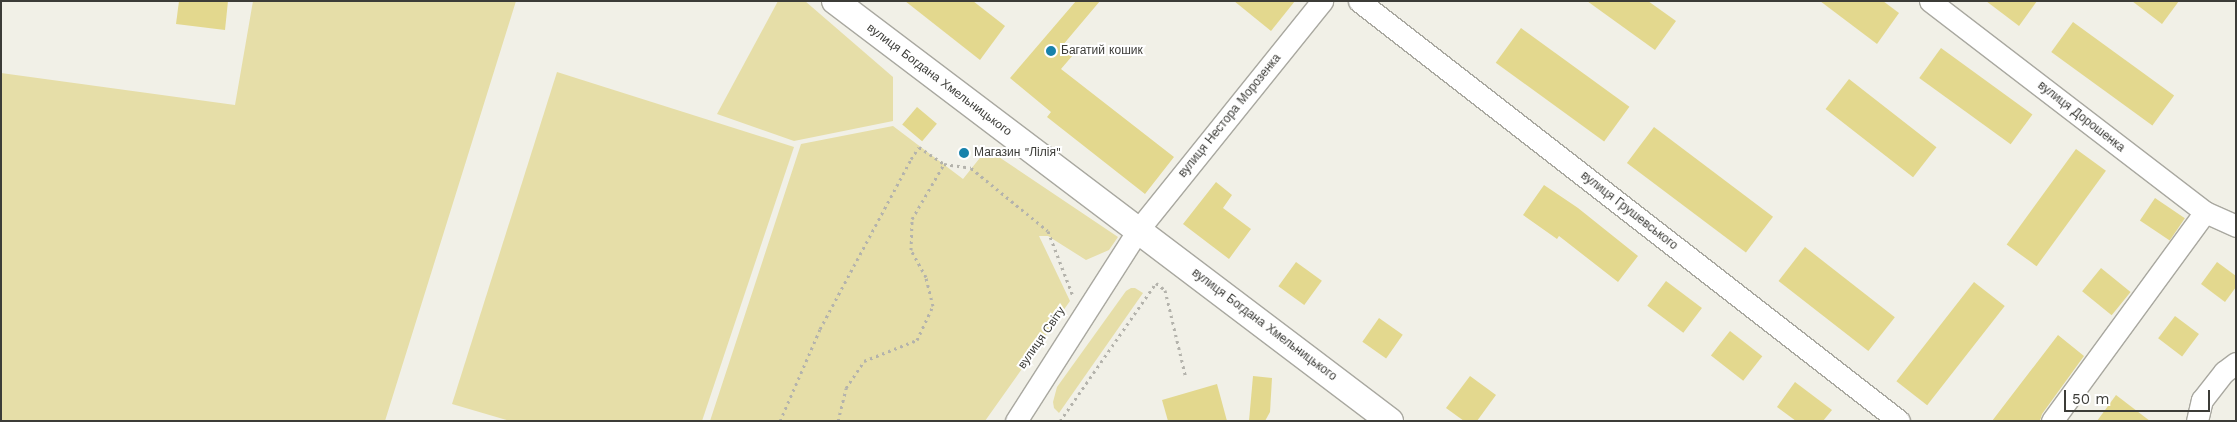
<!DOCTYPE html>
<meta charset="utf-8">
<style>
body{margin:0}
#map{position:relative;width:2237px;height:422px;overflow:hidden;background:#f1f0e7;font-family:"Work Sans",sans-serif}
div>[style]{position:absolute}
.green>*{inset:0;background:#e6dea8}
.building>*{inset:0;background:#e3d88e;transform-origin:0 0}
.path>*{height:3px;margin-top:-1.5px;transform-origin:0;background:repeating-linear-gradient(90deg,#b4b3ac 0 2.5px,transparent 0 6.5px)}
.roads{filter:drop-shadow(1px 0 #a9a8a0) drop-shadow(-1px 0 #a9a8a0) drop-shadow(0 1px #a9a8a0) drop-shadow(0 -1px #a9a8a0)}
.minor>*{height:21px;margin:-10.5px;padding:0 10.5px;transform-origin:10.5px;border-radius:10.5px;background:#fff}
.tertiary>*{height:26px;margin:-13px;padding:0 13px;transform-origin:13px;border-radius:13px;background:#fff}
.dots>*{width:14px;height:14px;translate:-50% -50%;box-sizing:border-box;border:2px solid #fff;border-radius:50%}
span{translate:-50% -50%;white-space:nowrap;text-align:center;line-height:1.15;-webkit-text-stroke:4px #fff;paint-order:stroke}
.poi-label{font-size:12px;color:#3c3c38}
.left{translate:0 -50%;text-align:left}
.street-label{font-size:12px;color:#3c3c38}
.frame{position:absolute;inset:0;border:2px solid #3c3c38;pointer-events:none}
.scale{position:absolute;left:2064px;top:390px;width:146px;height:22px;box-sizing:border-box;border:2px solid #3c3c38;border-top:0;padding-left:6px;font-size:15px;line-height:18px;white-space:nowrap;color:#3c3c38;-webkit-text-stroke:4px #fff;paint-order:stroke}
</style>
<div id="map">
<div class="green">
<i style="clip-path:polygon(253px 1px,516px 1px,385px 421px,1px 421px,1px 73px,235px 105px)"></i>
<i style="clip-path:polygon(778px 1px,805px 1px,893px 77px,893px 121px,794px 141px,717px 114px)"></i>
<i style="clip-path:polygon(557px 72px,794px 147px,702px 421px,510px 421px,452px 404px)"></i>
<i style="clip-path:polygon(893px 126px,963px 179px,987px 149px,1118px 237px,1109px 250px,1086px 260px,1048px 236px,1039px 236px,1070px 301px,985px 421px,710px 421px,801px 144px)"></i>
<i style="clip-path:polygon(1131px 288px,1135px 288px,1143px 293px,1059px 413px,1054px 408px,1053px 402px,1057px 387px,1126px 291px)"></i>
</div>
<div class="building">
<i style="clip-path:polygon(179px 1px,228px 1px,225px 30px,176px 24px)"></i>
<i style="clip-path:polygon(905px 1px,973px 1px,1005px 26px,980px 60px)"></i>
<i style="clip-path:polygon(1076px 1px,1100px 1px,1062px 46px,1073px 55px,1061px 69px,1174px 157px,1145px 194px,1047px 117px,1051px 112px,1010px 78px)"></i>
<i style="clip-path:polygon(1234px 1px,1295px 1px,1271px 31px)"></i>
<i style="clip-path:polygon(1587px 1px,1648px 1px,1676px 21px,1655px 50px)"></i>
<i style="clip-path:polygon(1820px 1px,1883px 1px,1899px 13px,1877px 44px)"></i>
<i style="clip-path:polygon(1986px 1px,2037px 1px,2019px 26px)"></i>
<i style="clip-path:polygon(2132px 1px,2179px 1px,2162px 24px)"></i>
<i style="left:2073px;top:22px;width:125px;height:37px;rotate:36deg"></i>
<i style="left:1521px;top:28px;width:134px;height:43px;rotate:36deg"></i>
<i style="left:1941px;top:48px;width:113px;height:37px;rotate:36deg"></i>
<i style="left:1849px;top:79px;width:111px;height:38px;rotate:38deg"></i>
<i style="left:917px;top:107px;width:26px;height:23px;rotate:40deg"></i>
<i style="left:1654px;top:127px;width:149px;height:45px;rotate:37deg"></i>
<i style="left:2076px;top:149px;width:37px;height:118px;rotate:36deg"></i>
<i style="clip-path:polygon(1216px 182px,1232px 195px,1223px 208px,1251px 229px,1229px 259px,1183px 224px)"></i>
<i style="clip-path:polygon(1544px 185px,1578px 208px,1638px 256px,1618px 282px,1559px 236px,1557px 239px,1523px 215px)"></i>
<i style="left:2155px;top:198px;width:36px;height:27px;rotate:34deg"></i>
<i style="left:1805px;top:247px;width:114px;height:43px;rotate:38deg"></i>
<i style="left:1296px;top:262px;width:32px;height:30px;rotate:36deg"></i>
<i style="clip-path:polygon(2217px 262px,2236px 276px,2236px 287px,2225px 302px,2201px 284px)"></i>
<i style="left:2101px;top:268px;width:38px;height:30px;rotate:39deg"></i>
<i style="left:1666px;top:281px;width:45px;height:31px;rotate:37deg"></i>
<i style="left:1974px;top:282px;width:39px;height:126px;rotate:38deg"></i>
<i style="left:2175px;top:316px;width:30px;height:28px;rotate:37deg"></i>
<i style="left:1379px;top:318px;width:29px;height:29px;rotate:35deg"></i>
<i style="left:1730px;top:331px;width:41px;height:31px;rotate:38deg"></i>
<i style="clip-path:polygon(2058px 335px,2084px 356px,2042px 414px,2040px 421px,1992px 421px)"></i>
<i style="clip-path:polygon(1253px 376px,1272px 378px,1270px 412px,1265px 421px,1249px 421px)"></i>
<i style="clip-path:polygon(1470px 376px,1496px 395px,1477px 421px,1464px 421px,1446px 408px)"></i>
<i style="clip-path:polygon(1795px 382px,1832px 410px,1823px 421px,1796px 421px,1777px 407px)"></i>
<i style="clip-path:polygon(1217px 384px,1227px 421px,1168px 421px,1162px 400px)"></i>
<i style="clip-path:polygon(2116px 395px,2150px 421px,2097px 421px)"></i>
</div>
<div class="path">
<i style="left:780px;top:421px;width:100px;rotate:-66.5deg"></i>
<i style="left:820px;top:329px;width:193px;rotate:-61.8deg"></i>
<i style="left:911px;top:159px;width:14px;rotate:-56deg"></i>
<i style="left:919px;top:147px;width:30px;rotate:34deg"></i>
<i style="left:838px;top:421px;width:34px;rotate:-76deg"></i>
<i style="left:846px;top:388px;width:32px;rotate:-56deg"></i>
<i style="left:864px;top:361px;width:57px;rotate:-21.6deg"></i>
<i style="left:917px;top:340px;width:38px;rotate:-65deg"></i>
<i style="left:933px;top:306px;width:30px;rotate:-104deg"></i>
<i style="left:926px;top:277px;width:31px;rotate:-119deg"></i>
<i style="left:911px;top:250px;width:31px;rotate:-88deg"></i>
<i style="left:912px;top:219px;width:64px;rotate:-59.8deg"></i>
<i style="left:944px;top:164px;width:27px;rotate:8deg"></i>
<i style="left:971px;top:168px;width:99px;rotate:39.3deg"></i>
<i style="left:1048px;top:231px;width:70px;rotate:69deg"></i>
<i style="left:1060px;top:421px;width:168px;rotate:-55.2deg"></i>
<i style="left:1156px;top:283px;width:11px;rotate:38deg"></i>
<i style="left:1165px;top:290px;width:90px;rotate:76.6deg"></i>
</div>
<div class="roads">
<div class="minor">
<i style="left:1359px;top:1px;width:684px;rotate:37.87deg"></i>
<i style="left:1930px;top:1px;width:347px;rotate:37.5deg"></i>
<i style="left:2205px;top:212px;width:34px;rotate:24deg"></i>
<i style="left:1016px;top:421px;width:227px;rotate:-57.4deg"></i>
<i style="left:1138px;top:230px;width:294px;rotate:-51.2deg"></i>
<i style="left:2052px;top:421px;width:259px;rotate:-53.8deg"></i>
<i style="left:2197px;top:421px;width:22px;rotate:-77deg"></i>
<i style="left:2202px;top:400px;width:36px;rotate:-52deg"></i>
<i style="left:2224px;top:372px;width:15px;rotate:-37deg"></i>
</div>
<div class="tertiary">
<i style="left:835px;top:1px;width:696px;rotate:37.12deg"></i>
</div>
</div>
<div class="dots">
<i style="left:1051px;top:51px;background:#1782ab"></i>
<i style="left:964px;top:153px;background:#1782ab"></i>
</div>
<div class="poi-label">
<span class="left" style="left:1061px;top:51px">Багатий кошик</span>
<span class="left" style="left:974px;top:153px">Магазин "Лілія"</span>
</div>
<div class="street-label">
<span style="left:939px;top:80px;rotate:37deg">вулиця Богдана Хмельницького</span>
<span style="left:1230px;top:116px;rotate:-51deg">вулиця Нестора Морозенка</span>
<span style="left:2081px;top:117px;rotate:38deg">вулиця Дорошенка</span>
<span style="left:1629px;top:211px;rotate:38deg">вулиця Грушевського</span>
<span style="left:1264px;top:325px;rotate:37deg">вулиця Богдана Хмельницького</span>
<span style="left:1042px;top:338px;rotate:-55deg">вулиця Світу</span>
</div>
<div class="frame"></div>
<div class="scale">50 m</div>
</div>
